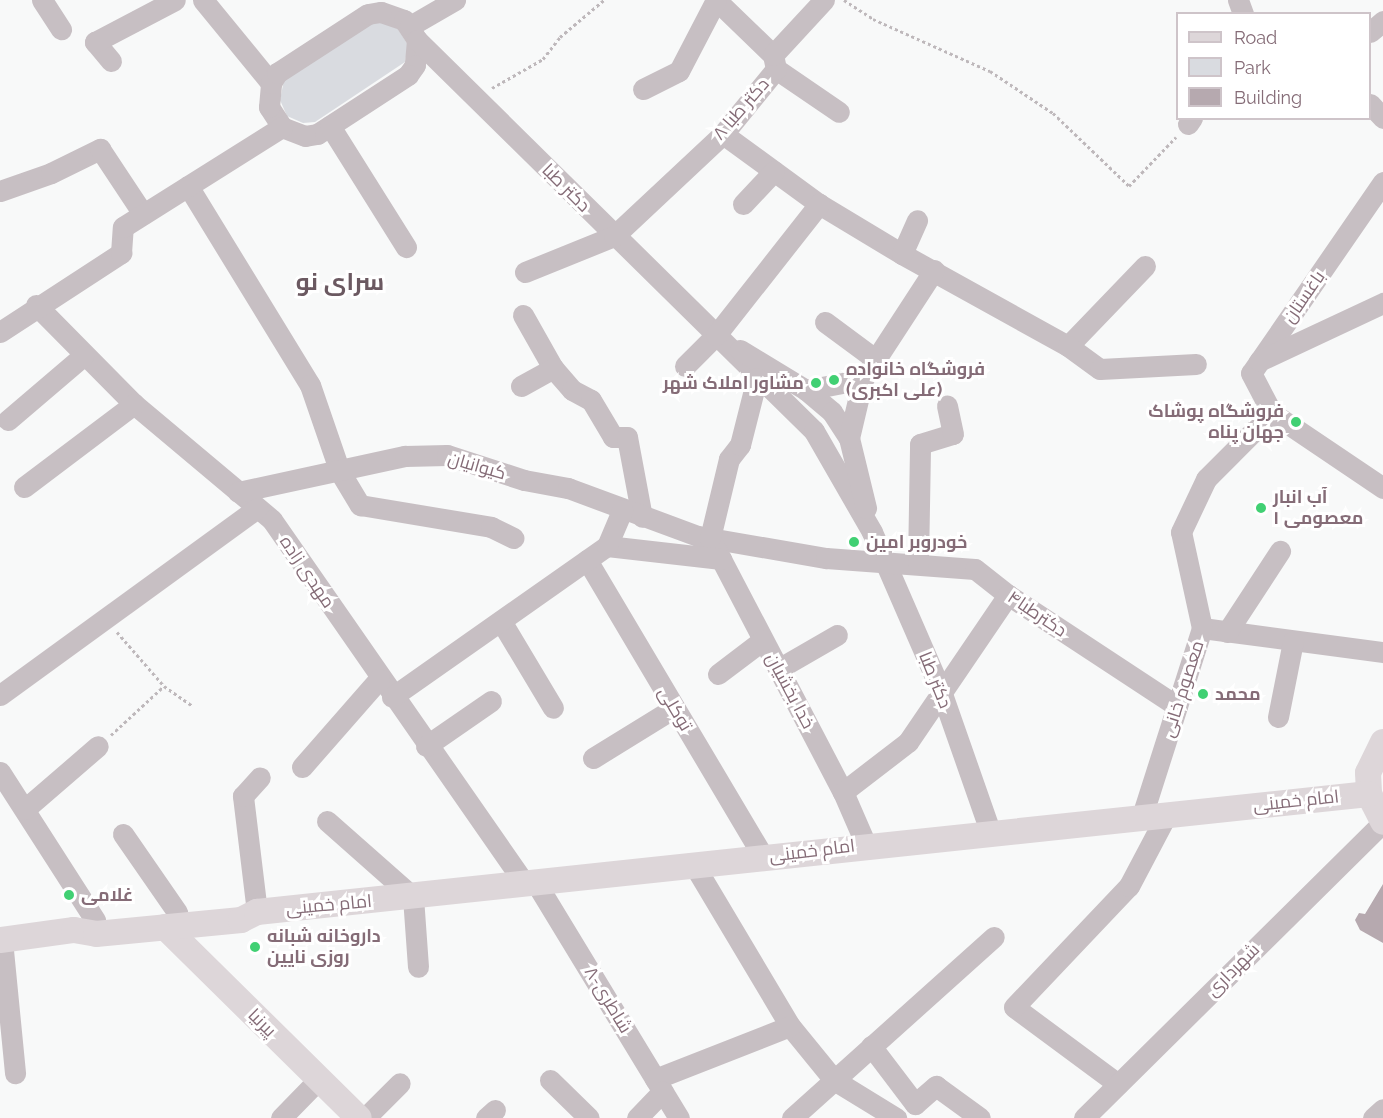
<!DOCTYPE html>
<meta charset="utf-8">
<style>
body{margin:0}
#map{position:relative;width:1383px;height:1118px;overflow:hidden;background:#f8f9f9;font-family:Raleway,Cairo,sans-serif}
div>[style]{position:absolute}
.green>*{inset:0;background:#d9dbe0}
.building>*{inset:0;background:#b6a9af}
.path>*{height:3px;margin-top:-1.5px;transform-origin:0;background:repeating-linear-gradient(90deg,#beb8bb 0 3px,transparent 0 6px)}
.minor>*{height:21px;margin:-10.5px;padding:0 10.5px;transform-origin:10.5px;border-radius:10.5px;background:#c7bfc3}
.major>*{height:26px;margin:-13px;padding:0 13px;transform-origin:13px;border-radius:13px;background:#ddd6d9}
.dots>*{width:16px;height:16px;translate:-50% -50%;box-sizing:border-box;border:3px solid #fff;border-radius:50%}
span{translate:-50% -50%;white-space:nowrap;text-align:center;line-height:1.15;-webkit-text-stroke:6px #fff;paint-order:stroke}
.street-label{font-size:18px;color:#856c77}
.poi-label{font-size:18px;color:#856c77;font-weight:700}
.left{translate:0 -50%;text-align:left}
.right{translate:-100% -50%;text-align:right}
.district-label{font-size:24px;color:#6b5961;font-weight:700}
.legend{position:absolute;left:1176px;top:12px;width:195px;height:108px;box-sizing:border-box;background:#fff;border:2px solid #cec4c9;margin:0;padding:8px 10px;list-style:none;font-size:18px;color:#856c77}
.legend li{display:flex;align-items:center;gap:12px;height:30px}
.legend b{width:30px;border:2px solid #cec4c9}
</style>
<div id="map">
<div class="green">
<i style="clip-path:polygon(382px 22px,398px 29px,408px 45px,405px 62px,315px 122px,303px 123px,287px 116px,280px 100px,284px 80px,370px 24px)"></i>
</div>
<div class="building">
<i style="clip-path:polygon(1383px 884px,1383px 943px,1360px 930px,1355px 920px,1359px 913px,1365px 914px)"></i>
</div>
<div class="path">
<i style="left:844px;top:0;width:35px;rotate:33deg"></i>
<i style="left:873px;top:19px;width:128px;rotate:24deg"></i>
<i style="left:990px;top:71px;width:76px;rotate:33.7deg"></i>
<i style="left:1053px;top:113px;width:105px;rotate:43.8deg"></i>
<i style="left:1129px;top:186px;width:68px;rotate:-46.2deg"></i>
<i style="left:492px;top:88px;width:59px;rotate:-29.6deg"></i>
<i style="left:543px;top:59px;width:28px;rotate:-52deg"></i>
<i style="left:560px;top:37px;width:57px;rotate:-40.1deg"></i>
<i style="left:117px;top:632px;width:72px;rotate:49deg"></i>
<i style="left:164px;top:686px;width:35px;rotate:35deg"></i>
<i style="left:111px;top:735px;width:72px;rotate:-42.8deg"></i>
</div>
<div class="minor">
<i style="left:42px;top:0;width:35px;rotate:57deg"></i>
<i style="left:203px;top:0;width:107px;rotate:50.7deg"></i>
<i style="left:716px;top:0;width:79px;rotate:44deg"></i>
<i style="left:1238px;top:0;width:15px;rotate:70deg"></i>
<i style="left:381px;top:12px;width:24px;rotate:19deg"></i>
<i style="left:404px;top:20px;width:24px;rotate:57deg"></i>
<i style="left:417px;top:40px;width:25px;rotate:95deg"></i>
<i style="left:415px;top:65px;width:12px;rotate:125deg"></i>
<i style="left:408px;top:75px;width:108px;rotate:147deg"></i>
<i style="left:317px;top:134px;width:12px;rotate:171deg"></i>
<i style="left:305px;top:136px;width:25px;rotate:-159deg"></i>
<i style="left:282px;top:127px;width:24px;rotate:-123deg"></i>
<i style="left:269px;top:107px;width:24px;rotate:-85deg"></i>
<i style="left:271px;top:83px;width:12px;rotate:-59deg"></i>
<i style="left:277px;top:73px;width:108px;rotate:-33deg"></i>
<i style="left:368px;top:14px;width:13px;rotate:-9deg"></i>
<i style="left:410px;top:26px;width:52px;rotate:-30deg"></i>
<i style="left:1370px;top:32px;width:17px;rotate:-40deg"></i>
<i style="left:417px;top:40px;width:557px;rotate:44.56deg"></i>
<i style="left:814px;top:431px;width:116px;rotate:60.1deg"></i>
<i style="left:872px;top:532px;width:173px;rotate:66.5deg"></i>
<i style="left:941px;top:691px;width:148px;rotate:70.7deg"></i>
<i style="left:111px;top:61px;width:25px;rotate:-130deg"></i>
<i style="left:95px;top:42px;width:90px;rotate:-27.7deg"></i>
<i style="left:776px;top:69px;width:76px;rotate:34.3deg"></i>
<i style="left:643px;top:89px;width:40px;rotate:-26.6deg"></i>
<i style="left:679px;top:71px;width:80px;rotate:-62.5deg"></i>
<i style="left:1370px;top:104px;width:19px;rotate:47deg"></i>
<i style="left:1188px;top:124px;width:7px;rotate:-56deg"></i>
<i style="left:330px;top:126px;width:143px;rotate:57.9deg"></i>
<i style="left:723px;top:134px;width:119px;rotate:36.1deg"></i>
<i style="left:819px;top:204px;width:97px;rotate:31.1deg"></i>
<i style="left:902px;top:254px;width:190px;rotate:29deg"></i>
<i style="left:1068px;top:346px;width:111px;rotate:-46.1deg"></i>
<i style="left:1383px;top:182px;width:232px;rotate:124.6deg"></i>
<i style="left:1251px;top:373px;width:45px;rotate:62.3deg"></i>
<i style="left:1272px;top:413px;width:134px;rotate:34deg"></i>
<i style="left:188px;top:186px;width:233px;rotate:58.5deg"></i>
<i style="left:310px;top:385px;width:92px;rotate:71deg"></i>
<i style="left:340px;top:472px;width:39px;rotate:59deg"></i>
<i style="left:360px;top:505px;width:133px;rotate:9.5deg"></i>
<i style="left:491px;top:527px;width:25px;rotate:26deg"></i>
<i style="left:0;top:191px;width:54px;rotate:-19.4deg"></i>
<i style="left:51px;top:173px;width:55px;rotate:-26.1deg"></i>
<i style="left:100px;top:149px;width:78px;rotate:56.5deg"></i>
<i style="left:743px;top:204px;width:45px;rotate:-46.8deg"></i>
<i style="left:902px;top:254px;width:37px;rotate:-66deg"></i>
<i style="left:525px;top:272px;width:96px;rotate:-22deg"></i>
<i style="left:614px;top:236px;width:149px;rotate:-43.1deg"></i>
<i style="left:723px;top:134px;width:84px;rotate:-50.8deg"></i>
<i style="left:776px;top:69px;width:14px;rotate:-102deg"></i>
<i style="left:773px;top:55px;width:75px;rotate:-47.2deg"></i>
<i style="left:36px;top:305px;width:139px;rotate:45.3deg"></i>
<i style="left:134px;top:404px;width:180px;rotate:40deg"></i>
<i style="left:272px;top:520px;width:443px;rotate:55.2deg"></i>
<i style="left:523px;top:315px;width:61px;rotate:60.5deg"></i>
<i style="left:553px;top:368px;width:29px;rotate:49deg"></i>
<i style="left:572px;top:390px;width:21px;rotate:28deg"></i>
<i style="left:591px;top:400px;width:43px;rotate:59.3deg"></i>
<i style="left:613px;top:437px;width:14px"></i>
<i style="left:627px;top:437px;width:81px;rotate:79.4deg"></i>
<i style="left:825px;top:322px;width:62px;rotate:36.5deg"></i>
<i style="left:0;top:332px;width:145px;rotate:-33.1deg"></i>
<i style="left:121px;top:253px;width:26px;rotate:-86deg"></i>
<i style="left:123px;top:227px;width:188px;rotate:-32.2deg"></i>
<i style="left:1068px;top:346px;width:39px;rotate:36deg"></i>
<i style="left:1100px;top:369px;width:96px;rotate:-3deg"></i>
<i style="left:740px;top:350px;width:77px;rotate:31.2deg"></i>
<i style="left:806px;top:390px;width:34px;rotate:40deg"></i>
<i style="left:832px;top:412px;width:31px;rotate:57deg"></i>
<i style="left:849px;top:438px;width:72px;rotate:76.3deg"></i>
<i style="left:1259px;top:361px;width:137px;rotate:-25.1deg"></i>
<i style="left:685px;top:366px;width:44px;rotate:-45deg"></i>
<i style="left:716px;top:335px;width:167px;rotate:-51.8deg"></i>
<i style="left:521px;top:386px;width:37px;rotate:-29deg"></i>
<i style="left:806px;top:390px;width:58px;rotate:-10.9deg"></i>
<i style="left:8px;top:420px;width:99px;rotate:-40.5deg"></i>
<i style="left:849px;top:438px;width:61px;rotate:-76.7deg"></i>
<i style="left:863px;top:379px;width:130px;rotate:-56.9deg"></i>
<i style="left:24px;top:487px;width:138px;rotate:-37deg"></i>
<i style="left:238px;top:492px;width:171px;rotate:-12.2deg"></i>
<i style="left:405px;top:456px;width:42px;rotate:-1.4deg"></i>
<i style="left:447px;top:455px;width:81px;rotate:18deg"></i>
<i style="left:524px;top:480px;width:45px;rotate:10.3deg"></i>
<i style="left:568px;top:488px;width:139px;rotate:20.3deg"></i>
<i style="left:698px;top:536px;width:130px;rotate:9.8deg"></i>
<i style="left:826px;top:558px;width:149px;rotate:4.2deg"></i>
<i style="left:975px;top:569px;width:42px;rotate:38.2deg"></i>
<i style="left:1008px;top:595px;width:202px;rotate:33.3deg"></i>
<i style="left:710px;top:538px;width:287px;rotate:62.4deg"></i>
<i style="left:843px;top:792px;width:58px;rotate:66.5deg"></i>
<i style="left:710px;top:538px;width:81px;rotate:-76.5deg"></i>
<i style="left:729px;top:459px;width:18px;rotate:-52deg"></i>
<i style="left:740px;top:445px;width:69px;rotate:-75.8deg"></i>
<i style="left:607px;top:546px;width:115px;rotate:6.5deg"></i>
<i style="left:587px;top:560px;width:345px;rotate:59.3deg"></i>
<i style="left:918px;top:563px;width:119px;rotate:-89deg"></i>
<i style="left:920px;top:444px;width:34px;rotate:-17deg"></i>
<i style="left:953px;top:434px;width:29px;rotate:-102deg"></i>
<i style="left:501px;top:621px;width:101px;rotate:59.1deg"></i>
<i style="left:1202px;top:628px;width:183px;rotate:7.6deg"></i>
<i style="left:1227px;top:632px;width:97px;rotate:-56.8deg"></i>
<i style="left:778px;top:669px;width:68px;rotate:-30deg"></i>
<i style="left:718px;top:674px;width:56px;rotate:-37.1deg"></i>
<i style="left:0;top:695px;width:318px;rotate:-36deg"></i>
<i style="left:392px;top:697px;width:263px;rotate:-35.1deg"></i>
<i style="left:607px;top:546px;width:39px;rotate:-67deg"></i>
<i style="left:1278px;top:717px;width:77px;rotate:-78.8deg"></i>
<i style="left:426px;top:746px;width:79px;rotate:-34.7deg"></i>
<i style="left:593px;top:758px;width:95px;rotate:-31.7deg"></i>
<i style="left:302px;top:767px;width:117px;rotate:-48.8deg"></i>
<i style="left:0;top:772px;width:176px;rotate:57.3deg"></i>
<i style="left:843px;top:792px;width:82px;rotate:-37.6deg"></i>
<i style="left:908px;top:742px;width:178px;rotate:-55.8deg"></i>
<i style="left:25px;top:809px;width:96px;rotate:-40.8deg"></i>
<i style="left:1142px;top:816px;width:197px;rotate:-72.3deg"></i>
<i style="left:1202px;top:628px;width:98px;rotate:-102.3deg"></i>
<i style="left:1181px;top:532px;width:59px;rotate:-64.7deg"></i>
<i style="left:1206px;top:479px;width:93px;rotate:-45deg"></i>
<i style="left:327px;top:821px;width:115px;rotate:41.5deg"></i>
<i style="left:413px;top:897px;width:70px;rotate:85.9deg"></i>
<i style="left:123px;top:834px;width:95px;rotate:55.3deg"></i>
<i style="left:694px;top:865px;width:187px;rotate:59.2deg"></i>
<i style="left:790px;top:1026px;width:70px;rotate:50.8deg"></i>
<i style="left:834px;top:1080px;width:73px;rotate:31.5deg"></i>
<i style="left:536px;top:883px;width:275px;rotate:58.7deg"></i>
<i style="left:257px;top:912px;width:117px;rotate:-96.9deg"></i>
<i style="left:243px;top:796px;width:25px;rotate:-48deg"></i>
<i style="left:2px;top:940px;width:134px;rotate:84.4deg"></i>
<i style="left:871px;top:1046px;width:73px;rotate:52.8deg"></i>
<i style="left:915px;top:1104px;width:28px;rotate:-41deg"></i>
<i style="left:936px;top:1086px;width:54px;rotate:36deg"></i>
<i style="left:655px;top:1079px;width:145px;rotate:-21.4deg"></i>
<i style="left:550px;top:1080px;width:54px;rotate:44.3deg"></i>
<i style="left:1118px;top:1084px;width:129px;rotate:-143.5deg"></i>
<i style="left:1014px;top:1007px;width:167px;rotate:-46.5deg"></i>
<i style="left:1129px;top:886px;width:81px;rotate:-62.2deg"></i>
<i style="left:281px;top:1118px;width:54px;rotate:-45.7deg"></i>
<i style="left:365px;top:1118px;width:49px;rotate:-45deg"></i>
<i style="left:486px;top:1118px;width:12px;rotate:-42deg"></i>
<i style="left:637px;top:1118px;width:37px;rotate:-46deg"></i>
<i style="left:792px;top:1118px;width:271px;rotate:-41.9deg"></i>
<i style="left:1084px;top:1118px;width:421px;rotate:-44.7deg"></i>
<i style="left:1373px;top:1118px;width:13px;rotate:-42deg"></i>
</div>
<div class="major">
<i style="left:1383px;top:742px;width:34px;rotate:116deg"></i>
<i style="left:1368px;top:773px;width:21px;rotate:87deg"></i>
<i style="left:1369px;top:794px;width:31px;rotate:63deg"></i>
<i style="left:165px;top:927px;width:272px;rotate:44.6deg"></i>
<i style="left:0;top:940px;width:75px;rotate:-7.7deg"></i>
<i style="left:74px;top:930px;width:22px;rotate:10deg"></i>
<i style="left:96px;top:934px;width:146px;rotate:-5.5deg"></i>
<i style="left:241px;top:920px;width:18px;rotate:-27deg"></i>
<i style="left:257px;top:912px;width:1118px;rotate:-6.06deg"></i>
</div>
<div class="dots">
<i style="left:834px;top:380px;background:#41d073"></i>
<i style="left:816px;top:383px;background:#41d073"></i>
<i style="left:1296px;top:422px;background:#41d073"></i>
<i style="left:1261px;top:508px;background:#41d073"></i>
<i style="left:854px;top:542px;background:#41d073"></i>
<i style="left:1203px;top:694px;background:#41d073"></i>
<i style="left:69px;top:895px;background:#41d073"></i>
<i style="left:255px;top:947px;background:#41d073"></i>
</div>
<div class="street-label">
<span style="left:741px;top:109px;rotate:-49deg">دکتر طبا ۸</span>
<span style="left:566px;top:188px;rotate:45deg">دکتر طبا</span>
<span style="left:1304px;top:297px;rotate:-55deg">باغستان</span>
<span style="left:477px;top:466px;rotate:16deg">کیوانیان</span>
<span style="left:307px;top:572px;rotate:56deg">مهدی زاده</span>
<span style="left:1037px;top:614px;rotate:34deg">دکترطبا۴</span>
<span style="left:935px;top:680px;rotate:68deg">دکتر طبا</span>
<span style="left:1183px;top:689px;rotate:-72deg">معصوم خانی</span>
<span style="left:790px;top:691px;rotate:62deg">خدا بخشیان</span>
<span style="left:675px;top:709px;rotate:59deg">توکلی</span>
<span style="left:1296px;top:801px;rotate:-6deg">امام خمینی</span>
<span style="left:812px;top:851px;rotate:-7deg">امام خمینی</span>
<span style="left:329px;top:905px;rotate:-5deg">امام خمینی</span>
<span style="left:1233px;top:970px;rotate:-45deg">شهرداری</span>
<span style="left:608px;top:1000px;rotate:59deg">۸-شاطری</span>
<span style="left:262px;top:1023px;rotate:45deg">پیرنیا</span>
</div>
<div class="poi-label">
<span class="left" style="left:846px;top:380px">فروشگاه خانواده<br>(علی اکبری)</span>
<span class="right" style="left:804px;top:383px">مشاور املاک شهر</span>
<span class="right" style="left:1284px;top:422px">فروشگاه پوشاک<br>جهان پناه</span>
<span class="left" style="left:1273px;top:508px">آب انبار<br>معصومی ۱</span>
<span class="left" style="left:866px;top:542px">خودروبر امین</span>
<span class="left" style="left:1215px;top:694px">محمد</span>
<span class="left" style="left:81px;top:895px">غلامی</span>
<span class="left" style="left:267px;top:947px">داروخانه شبانه<br>روزی نایین</span>
</div>
<div class="district-label">
<span style="left:340px;top:282px">سرای نو</span>
</div>
<ul class="legend">
<li><b style="height:8px;background:#ddd6d9"></b>Road</li>
<li><b style="height:16px;background:#d9dbe0"></b>Park</li>
<li><b style="height:16px;background:#b6a9af"></b>Building</li>
</ul>
</div>
